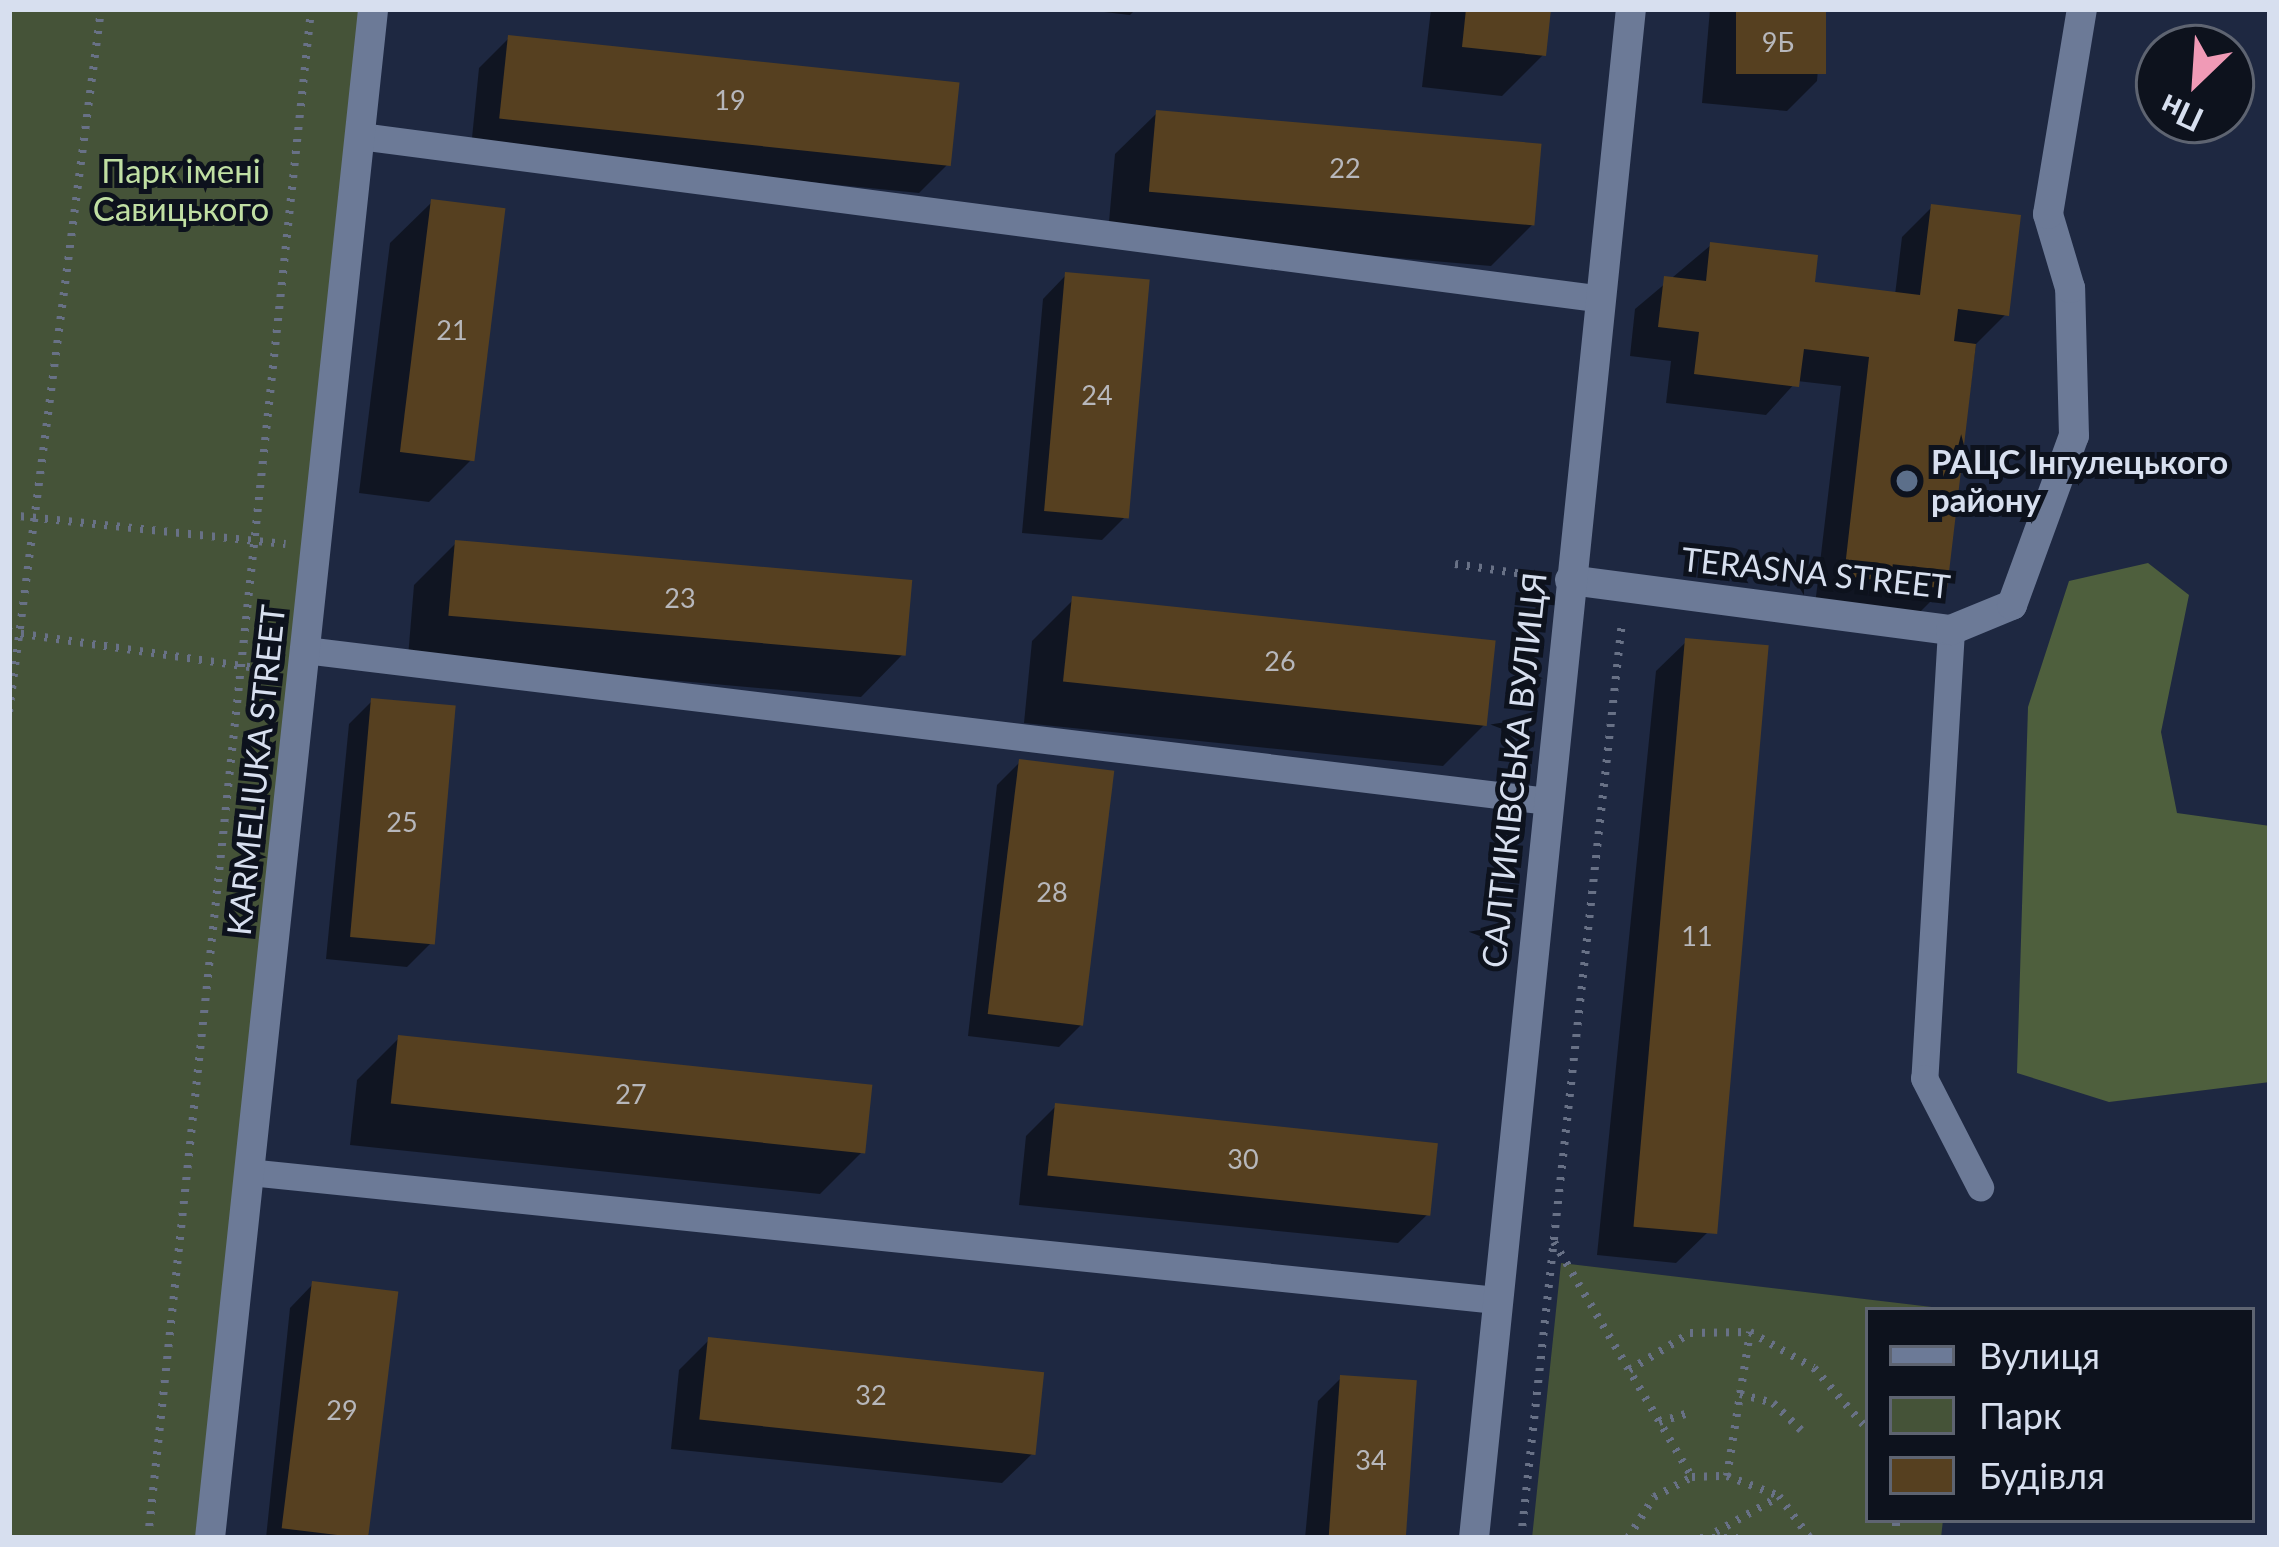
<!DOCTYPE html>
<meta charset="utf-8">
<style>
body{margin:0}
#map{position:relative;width:2279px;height:1547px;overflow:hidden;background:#1e2841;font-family:Lato,sans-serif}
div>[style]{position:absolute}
.green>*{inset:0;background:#455338}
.forest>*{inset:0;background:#4e5f3d}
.shadow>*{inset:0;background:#0007}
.building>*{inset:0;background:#564020;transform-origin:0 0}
.path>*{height:8px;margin-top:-4px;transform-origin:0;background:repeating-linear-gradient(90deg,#687186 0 3px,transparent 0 12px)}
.service>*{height:27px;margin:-13.5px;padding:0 13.5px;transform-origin:13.5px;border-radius:13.5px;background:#6c7a97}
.minor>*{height:30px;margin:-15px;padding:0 15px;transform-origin:15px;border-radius:15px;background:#6c7a97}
.dots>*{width:33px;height:33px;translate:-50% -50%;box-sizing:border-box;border:6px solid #0d121d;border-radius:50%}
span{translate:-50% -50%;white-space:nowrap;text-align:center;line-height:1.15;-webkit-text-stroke:10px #0d121d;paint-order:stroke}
.number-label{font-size:27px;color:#b7b7bb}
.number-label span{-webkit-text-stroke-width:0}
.park-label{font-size:33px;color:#c0dfa3}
.poi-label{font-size:33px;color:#d7dfef;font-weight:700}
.left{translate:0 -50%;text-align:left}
.street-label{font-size:33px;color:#d7dfef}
.frame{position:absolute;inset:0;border:12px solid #d7dfef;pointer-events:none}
.legend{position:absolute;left:1865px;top:1307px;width:390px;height:216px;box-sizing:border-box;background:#0d121d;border:3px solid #5e6471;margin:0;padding:15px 21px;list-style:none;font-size:36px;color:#d7dfef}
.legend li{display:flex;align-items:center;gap:24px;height:60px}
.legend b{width:60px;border:3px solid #5e6471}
.north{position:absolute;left:2135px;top:24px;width:120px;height:120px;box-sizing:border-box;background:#0d121d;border:3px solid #5e6471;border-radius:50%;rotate:205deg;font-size:33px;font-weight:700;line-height:48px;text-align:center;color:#d7dfef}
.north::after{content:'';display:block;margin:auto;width:42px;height:54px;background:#f09ab6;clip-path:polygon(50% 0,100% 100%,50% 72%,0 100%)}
</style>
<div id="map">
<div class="green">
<i style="clip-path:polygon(9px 9px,373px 9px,210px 1538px,9px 1538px)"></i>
<i style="clip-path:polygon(1561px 1263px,1957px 1310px,1868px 1310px,1868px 1520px,1943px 1520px,1941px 1538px,1532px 1538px)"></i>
</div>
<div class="forest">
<i style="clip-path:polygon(2148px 563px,2189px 595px,2161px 732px,2177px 813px,2270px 826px,2270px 1082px,2109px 1102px,2017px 1073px,2028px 707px,2069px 581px)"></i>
</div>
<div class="shadow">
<i style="clip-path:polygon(1078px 9px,1136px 9px,1130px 15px)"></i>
<i style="clip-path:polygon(1431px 9px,1548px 9px,1543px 55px,1502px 96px,1422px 87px)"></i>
<i style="clip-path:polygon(1710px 9px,1823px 9px,1817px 81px,1787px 111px,1702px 103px)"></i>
<i style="clip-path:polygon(509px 38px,949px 163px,919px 193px,471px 148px,479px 68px)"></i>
<i style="clip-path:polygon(1157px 113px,1532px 225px,1491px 266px,1108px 233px,1115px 154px)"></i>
<i style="clip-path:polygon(432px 202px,471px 460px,429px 502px,359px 493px,390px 243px)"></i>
<i style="clip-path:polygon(1932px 207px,2006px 314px,1976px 344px,1944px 588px,1914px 618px,1815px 605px,1841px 386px,1797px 381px,1766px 415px,1666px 403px,1671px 361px,1630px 356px,1635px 309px,1711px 245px,1811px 285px,1895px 295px,1902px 237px)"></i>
<i style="clip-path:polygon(1066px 275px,1125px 517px,1102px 540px,1022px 533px,1043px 299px)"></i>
<i style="clip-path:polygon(456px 543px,902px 655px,861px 697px,408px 657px,414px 585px)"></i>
<i style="clip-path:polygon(1073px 600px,1484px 725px,1443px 766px,1024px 723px,1032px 641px)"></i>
<i style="clip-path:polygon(1687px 641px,1707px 1233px,1676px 1263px,1597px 1255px,1656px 671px)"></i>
<i style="clip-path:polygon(372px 701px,430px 944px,407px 967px,326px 959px,349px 724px)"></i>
<i style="clip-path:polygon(1020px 762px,1082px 1024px,1059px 1047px,968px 1036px,997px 785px)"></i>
<i style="clip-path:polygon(399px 1038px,862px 1152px,820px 1194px,350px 1145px,357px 1080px)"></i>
<i style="clip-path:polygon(1056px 1106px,1429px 1213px,1398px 1243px,1019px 1205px,1026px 1136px)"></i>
<i style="clip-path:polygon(313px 1284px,369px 1537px,368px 1538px,266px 1538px,290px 1308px)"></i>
<i style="clip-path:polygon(709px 1340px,1033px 1453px,1002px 1483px,671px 1449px,679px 1370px)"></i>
<i style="clip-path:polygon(1341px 1378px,1400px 1538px,1305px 1538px,1318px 1401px)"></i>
</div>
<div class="building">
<i style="clip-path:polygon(1466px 9px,1551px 9px,1546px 56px,1462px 47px)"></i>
<i style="left:1736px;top:9px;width:90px;height:65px"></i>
<i style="left:508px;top:35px;width:454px;height:84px;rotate:6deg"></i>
<i style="left:1156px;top:110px;width:387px;height:82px;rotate:5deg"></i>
<i style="left:431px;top:199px;width:75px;height:255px;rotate:7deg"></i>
<i style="clip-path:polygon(1931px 204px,2021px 215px,2009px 316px,1958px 309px,1954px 341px,1976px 344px,1947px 589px,1844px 576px,1869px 357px,1804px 349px,1799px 387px,1694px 374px,1699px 332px,1658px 327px,1664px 276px,1706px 281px,1710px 242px,1818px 255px,1815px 282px,1920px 295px)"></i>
<i style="left:1065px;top:272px;width:85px;height:240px;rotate:5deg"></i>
<i style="left:455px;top:540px;width:459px;height:76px;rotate:5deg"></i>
<i style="left:1072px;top:596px;width:426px;height:86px;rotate:6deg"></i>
<i style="left:1685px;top:638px;width:84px;height:591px;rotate:5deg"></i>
<i style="left:371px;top:698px;width:85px;height:240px;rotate:5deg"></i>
<i style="left:1019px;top:759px;width:96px;height:257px;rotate:7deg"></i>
<i style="left:398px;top:1035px;width:477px;height:69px;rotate:6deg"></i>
<i style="left:1055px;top:1103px;width:385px;height:73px;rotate:6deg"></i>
<i style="left:312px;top:1281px;width:87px;height:249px;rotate:7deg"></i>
<i style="left:708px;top:1337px;width:338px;height:83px;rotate:6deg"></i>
<i style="left:1340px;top:1375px;width:77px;height:164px;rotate:4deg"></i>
</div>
<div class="path">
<i style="left:9px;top:515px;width:278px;rotate:6deg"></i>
<i style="left:1455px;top:564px;width:82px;rotate:8.4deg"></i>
<i style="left:9px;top:632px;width:265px;rotate:8.3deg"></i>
<i style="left:9px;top:712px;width:709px;rotate:-82.54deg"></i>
<i style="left:1554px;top:1242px;width:273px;rotate:59.6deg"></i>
<i style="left:1629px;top:1370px;width:71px;rotate:-31.2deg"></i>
<i style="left:1690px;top:1333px;width:60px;rotate:-1deg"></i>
<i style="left:1750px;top:1332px;width:73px;rotate:29.4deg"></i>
<i style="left:1814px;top:1368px;width:82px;rotate:48.9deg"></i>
<i style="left:1740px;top:1394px;width:34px;rotate:15deg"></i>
<i style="left:1773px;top:1403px;width:39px;rotate:44deg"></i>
<i style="left:1659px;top:1422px;width:34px;rotate:-17deg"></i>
<i style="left:1727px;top:1476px;width:146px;rotate:-80.9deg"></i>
<i style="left:1716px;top:1532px;width:71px;rotate:-29.4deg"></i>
<i style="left:148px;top:1538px;width:1538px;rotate:-83.91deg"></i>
<i style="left:1521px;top:1538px;width:923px;rotate:-83.71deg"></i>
<i style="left:1628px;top:1538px;width:49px;rotate:-57.6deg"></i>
<i style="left:1654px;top:1497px;width:43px;rotate:-27.8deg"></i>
<i style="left:1692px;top:1477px;width:35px;rotate:-2deg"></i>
<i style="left:1727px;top:1476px;width:56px;rotate:21deg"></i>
<i style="left:1779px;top:1496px;width:52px;rotate:53.6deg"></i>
<i style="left:1700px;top:1538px;width:38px"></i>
<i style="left:1896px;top:1538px;width:18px;rotate:-90deg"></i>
</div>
<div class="service">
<i style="left:360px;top:136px;width:1247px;rotate:7.47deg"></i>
<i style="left:1951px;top:630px;width:449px;rotate:93.4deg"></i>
<i style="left:1924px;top:1078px;width:123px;rotate:62.8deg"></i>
<i style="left:305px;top:650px;width:1251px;rotate:6.93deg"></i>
<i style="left:249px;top:1172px;width:1254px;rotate:5.86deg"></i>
</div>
<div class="minor">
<i style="left:1570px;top:580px;width:384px;rotate:7.5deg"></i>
<i style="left:1951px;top:630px;width:66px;rotate:-22.3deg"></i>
<i style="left:2012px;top:605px;width:180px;rotate:-69.9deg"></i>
<i style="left:2074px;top:436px;width:148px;rotate:-91.5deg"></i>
<i style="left:2070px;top:288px;width:77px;rotate:-106.6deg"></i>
<i style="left:2048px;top:214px;width:208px;rotate:-80.6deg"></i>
<i style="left:210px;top:1538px;width:1538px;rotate:-83.91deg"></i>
<i style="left:1474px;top:1538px;width:1537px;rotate:-84.14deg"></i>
</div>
<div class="dots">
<i style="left:1907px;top:481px;background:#5c6f8a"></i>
</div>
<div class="number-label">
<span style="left:1778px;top:42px">9Б</span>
<span style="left:730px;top:100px">19</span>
<span style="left:1345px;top:168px">22</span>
<span style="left:452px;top:330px">21</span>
<span style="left:1097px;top:395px">24</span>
<span style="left:680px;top:598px">23</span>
<span style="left:1280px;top:661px">26</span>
<span style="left:402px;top:822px">25</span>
<span style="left:1052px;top:892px">28</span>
<span style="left:1697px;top:936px">11</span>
<span style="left:631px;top:1094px">27</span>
<span style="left:1243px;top:1159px">30</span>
<span style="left:871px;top:1395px">32</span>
<span style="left:342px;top:1410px">29</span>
<span style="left:1371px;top:1460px">34</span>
</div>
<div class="park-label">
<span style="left:181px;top:190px">Парк імені<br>Савицького</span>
</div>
<div class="poi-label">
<span class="left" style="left:1931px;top:481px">РАЦС Інгулецького<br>району</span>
</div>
<div class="street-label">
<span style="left:1816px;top:573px;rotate:6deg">TERASNA STREET</span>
<span style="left:256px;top:770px;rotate:-84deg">KARMELIUKA STREET</span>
<span style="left:1514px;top:770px;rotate:-84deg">САЛТИКІВСЬКА ВУЛИЦЯ</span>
</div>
<div class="frame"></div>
<ul class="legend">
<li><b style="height:15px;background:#6c7a97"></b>Вулиця</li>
<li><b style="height:33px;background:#455338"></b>Парк</li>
<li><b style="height:33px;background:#564020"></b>Будівля</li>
</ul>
<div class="north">Пн</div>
</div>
